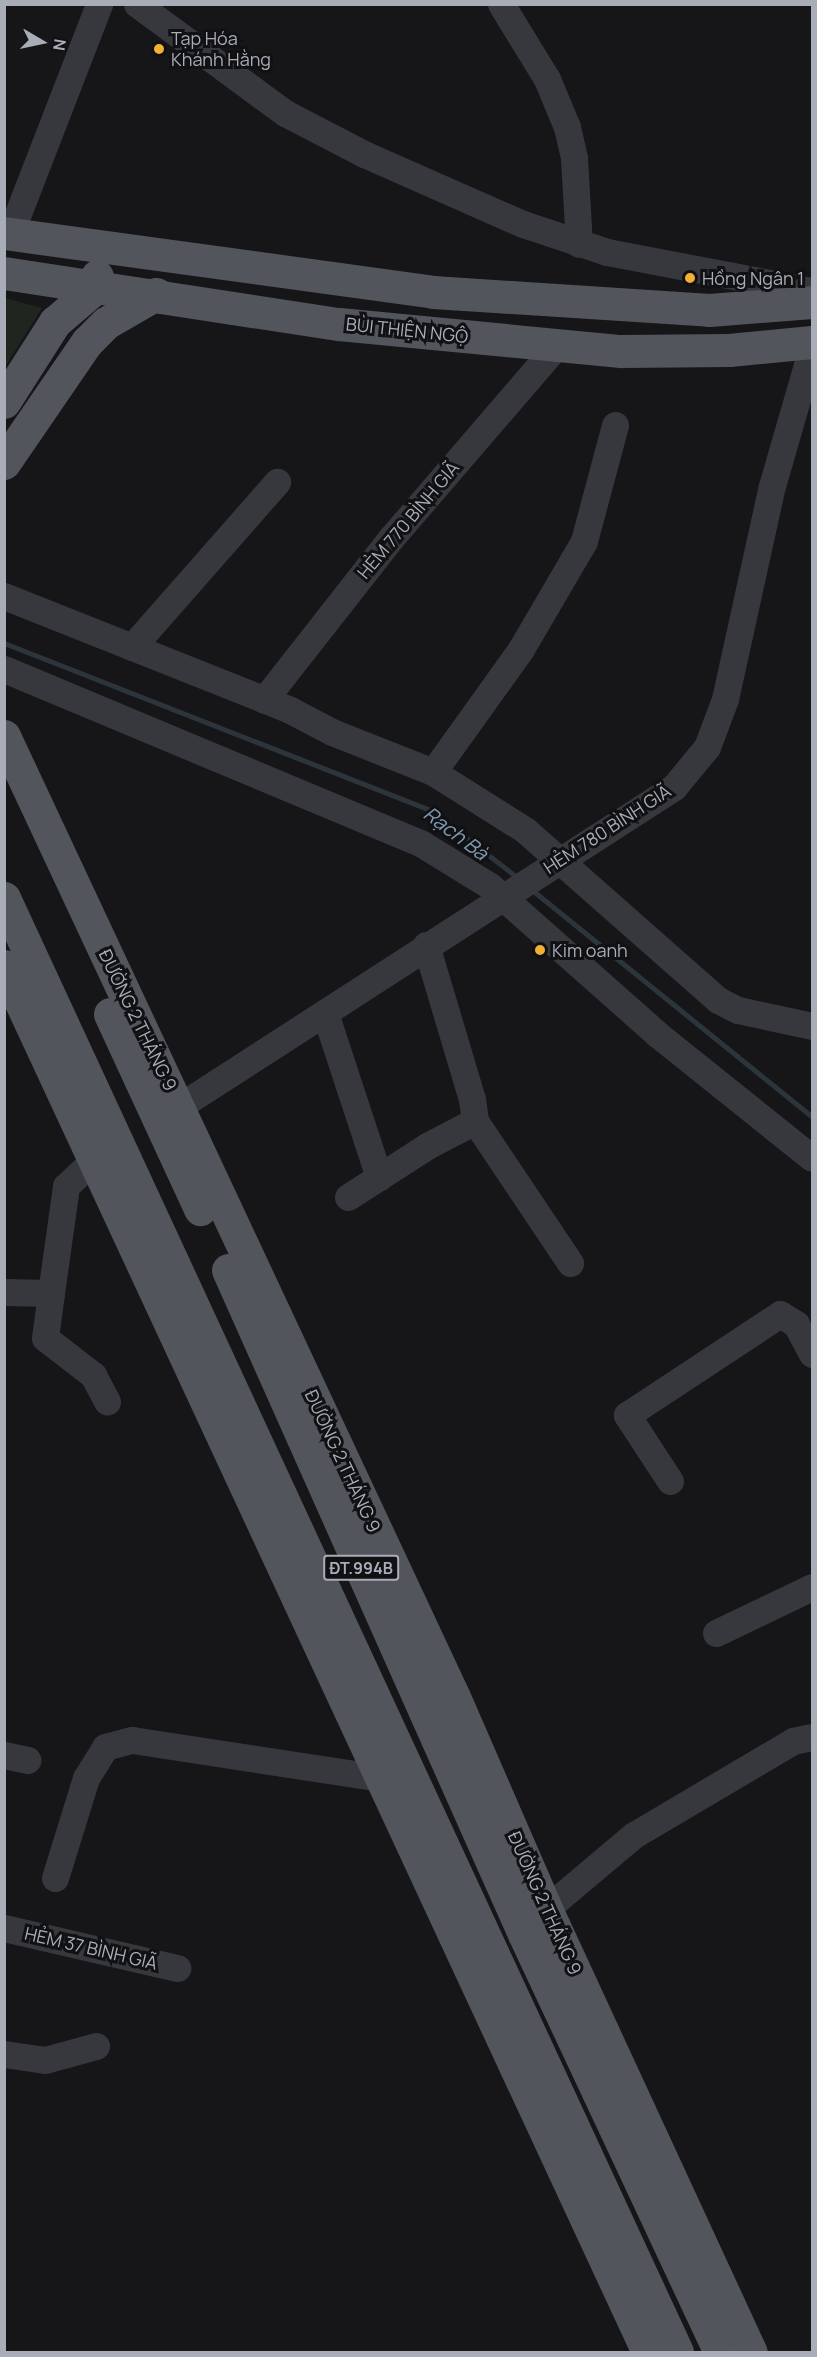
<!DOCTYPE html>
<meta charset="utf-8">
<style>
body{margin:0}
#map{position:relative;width:817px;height:2357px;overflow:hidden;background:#161618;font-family:Manrope,sans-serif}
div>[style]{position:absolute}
.green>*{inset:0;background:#1e261f}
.stream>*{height:5px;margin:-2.5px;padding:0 2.5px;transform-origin:2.5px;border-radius:2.5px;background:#2c353c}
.minor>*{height:27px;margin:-13.5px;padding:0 13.5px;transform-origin:13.5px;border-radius:13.5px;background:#37383d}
.major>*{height:33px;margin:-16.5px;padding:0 16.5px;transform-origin:16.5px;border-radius:16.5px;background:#53555c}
.dots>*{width:16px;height:16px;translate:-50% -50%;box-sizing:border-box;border:3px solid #111113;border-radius:50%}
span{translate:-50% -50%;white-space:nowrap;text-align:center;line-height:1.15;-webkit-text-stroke:6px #111113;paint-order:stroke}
.shield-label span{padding:2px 4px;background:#111113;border:2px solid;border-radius:4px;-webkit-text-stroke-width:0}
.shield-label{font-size:16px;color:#a8adb8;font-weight:700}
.poi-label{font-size:18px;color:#a8adb8}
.left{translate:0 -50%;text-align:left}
.street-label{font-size:18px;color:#a8adb8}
.water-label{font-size:20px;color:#7f9bb3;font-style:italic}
.frame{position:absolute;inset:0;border:6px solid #a8adb8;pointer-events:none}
.north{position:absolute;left:12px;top:12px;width:60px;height:60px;-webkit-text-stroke:4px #111113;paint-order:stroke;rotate:99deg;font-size:16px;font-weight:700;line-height:24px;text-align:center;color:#a8adb8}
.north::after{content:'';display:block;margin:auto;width:21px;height:27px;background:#a8adb8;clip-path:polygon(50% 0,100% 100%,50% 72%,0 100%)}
</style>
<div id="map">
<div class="green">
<i style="clip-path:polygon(5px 298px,42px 308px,5px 367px)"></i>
</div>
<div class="stream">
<i style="left:4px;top:643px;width:458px;rotate:21.4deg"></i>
<i style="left:430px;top:810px;width:111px;rotate:37.7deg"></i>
<i style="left:532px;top:890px;width:360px;rotate:39deg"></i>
</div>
<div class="minor">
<i style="left:137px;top:4px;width:184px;rotate:36.4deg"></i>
<i style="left:285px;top:113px;width:89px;rotate:27.4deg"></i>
<i style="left:364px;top:154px;width:174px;rotate:23.8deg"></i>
<i style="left:523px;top:224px;width:89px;rotate:18.4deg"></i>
<i style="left:607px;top:252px;width:209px;rotate:10.8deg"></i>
<i style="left:501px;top:4px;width:88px;rotate:58.5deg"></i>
<i style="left:547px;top:79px;width:52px;rotate:67.4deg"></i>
<i style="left:567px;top:127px;width:32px;rotate:77deg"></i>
<i style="left:574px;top:158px;width:86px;rotate:86.7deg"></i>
<i style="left:10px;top:234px;width:247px;rotate:-68.8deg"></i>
<i style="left:4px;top:596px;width:308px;rotate:21.7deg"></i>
<i style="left:290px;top:710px;width:47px;rotate:27.6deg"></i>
<i style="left:332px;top:732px;width:109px;rotate:21.6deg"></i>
<i style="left:433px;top:772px;width:109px;rotate:32.2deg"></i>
<i style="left:525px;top:830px;width:257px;rotate:41.4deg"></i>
<i style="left:718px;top:1000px;width:22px;rotate:27deg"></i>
<i style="left:738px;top:1010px;width:76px;rotate:12.2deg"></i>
<i style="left:132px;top:647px;width:220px;rotate:-48.7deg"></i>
<i style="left:4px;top:669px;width:453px;rotate:22.7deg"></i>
<i style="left:422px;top:844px;width:80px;rotate:31.7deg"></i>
<i style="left:490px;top:886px;width:223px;rotate:41.5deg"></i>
<i style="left:657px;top:1034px;width:198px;rotate:38.7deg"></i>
<i style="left:264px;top:700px;width:207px;rotate:-51.9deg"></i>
<i style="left:392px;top:537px;width:253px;rotate:-49.3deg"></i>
<i style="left:433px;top:772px;width:151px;rotate:-54.4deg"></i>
<i style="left:521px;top:649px;width:125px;rotate:-59.7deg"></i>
<i style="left:584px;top:541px;width:120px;rotate:-75deg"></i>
<i style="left:426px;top:945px;width:161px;rotate:73.4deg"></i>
<i style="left:472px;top:1099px;width:22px;rotate:82deg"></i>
<i style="left:475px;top:1121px;width:171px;rotate:56.2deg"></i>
<i style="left:325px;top:1013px;width:173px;rotate:71.8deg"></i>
<i style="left:180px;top:1106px;width:588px;rotate:-32.85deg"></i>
<i style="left:674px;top:787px;width:52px;rotate:-50.5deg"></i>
<i style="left:707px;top:747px;width:51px;rotate:-69.4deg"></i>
<i style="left:725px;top:699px;width:218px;rotate:-77.6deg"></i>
<i style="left:772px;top:486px;width:145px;rotate:-73.9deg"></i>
<i style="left:348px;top:1197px;width:94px;rotate:-32.8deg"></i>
<i style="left:427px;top:1146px;width:54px;rotate:-27.5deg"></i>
<i style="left:4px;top:1292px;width:47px;rotate:1.2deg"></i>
<i style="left:51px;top:1293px;width:108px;rotate:-82deg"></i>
<i style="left:66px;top:1186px;width:38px;rotate:-43deg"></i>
<i style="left:51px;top:1293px;width:45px;rotate:97.6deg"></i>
<i style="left:45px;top:1338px;width:61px;rotate:37.6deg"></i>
<i style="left:93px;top:1375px;width:30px;rotate:62deg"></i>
<i style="left:670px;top:1481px;width:79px;rotate:-123.1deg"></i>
<i style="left:627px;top:1415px;width:183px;rotate:-33.4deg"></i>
<i style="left:780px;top:1314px;width:19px;rotate:32deg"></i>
<i style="left:796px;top:1324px;width:34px;rotate:62deg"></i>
<i style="left:716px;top:1633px;width:106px;rotate:-25.6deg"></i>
<i style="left:4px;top:1755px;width:24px;rotate:12deg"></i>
<i style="left:55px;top:1878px;width:105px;rotate:-72.8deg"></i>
<i style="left:86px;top:1778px;width:36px;rotate:-58deg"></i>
<i style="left:105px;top:1747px;width:28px;rotate:-15deg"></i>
<i style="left:132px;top:1740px;width:251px;rotate:8.7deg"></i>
<i style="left:546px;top:1909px;width:115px;rotate:-40.1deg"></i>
<i style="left:634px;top:1835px;width:185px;rotate:-30.6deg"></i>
<i style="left:793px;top:1741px;width:19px;rotate:-12deg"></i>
<i style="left:4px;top:1928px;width:178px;rotate:13deg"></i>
<i style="left:4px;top:2054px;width:41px;rotate:8.3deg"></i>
<i style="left:45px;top:2060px;width:53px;rotate:-15.4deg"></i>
</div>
<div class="major">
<i style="left:4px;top:233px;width:433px;rotate:7.8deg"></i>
<i style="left:433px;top:292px;width:277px;rotate:3.7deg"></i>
<i style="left:709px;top:310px;width:103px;rotate:-4.4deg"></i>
<i style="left:4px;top:273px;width:339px;rotate:8.7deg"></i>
<i style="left:339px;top:324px;width:283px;rotate:5.5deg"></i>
<i style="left:621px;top:351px;width:108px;rotate:-0.5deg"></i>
<i style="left:729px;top:350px;width:83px;rotate:-5.5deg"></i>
<i style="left:4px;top:402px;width:95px;rotate:-57.5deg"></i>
<i style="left:55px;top:322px;width:52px;rotate:-40.4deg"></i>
<i style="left:95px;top:288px;width:12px;rotate:-81deg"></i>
<i style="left:4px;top:463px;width:147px;rotate:-55.6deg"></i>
<i style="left:87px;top:342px;width:27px;rotate:-45deg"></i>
<i style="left:106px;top:323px;width:58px;rotate:-30.1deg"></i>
<i style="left:4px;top:736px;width:1061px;rotate:64.91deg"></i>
<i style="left:454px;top:1697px;width:231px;rotate:66.5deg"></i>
<i style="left:546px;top:1909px;width:488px;rotate:65.2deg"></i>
<i style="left:4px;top:898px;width:1602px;rotate:65.16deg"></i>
<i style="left:4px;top:966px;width:1528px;rotate:65.08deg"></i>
<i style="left:110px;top:1014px;width:215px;rotate:65.2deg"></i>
<i style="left:228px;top:1270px;width:727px;rotate:65.97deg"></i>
<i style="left:524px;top:1934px;width:462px;rotate:64.9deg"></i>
</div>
<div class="dots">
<i style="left:159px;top:49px;background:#f2b134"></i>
<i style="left:690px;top:278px;background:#f2b134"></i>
<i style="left:540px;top:950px;background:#f2b134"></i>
</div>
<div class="shield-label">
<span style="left:361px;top:1568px">ĐT.994B</span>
</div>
<div class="poi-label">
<span class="left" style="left:171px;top:49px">Tạp Hóa<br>Khánh Hằng</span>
<span class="left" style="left:702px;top:278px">Hồng Ngân 1</span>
<span class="left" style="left:552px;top:950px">Kim oanh</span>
</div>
<div class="street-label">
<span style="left:407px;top:330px;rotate:6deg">BÙI THIỆN NGỘ</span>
<span style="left:408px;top:520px;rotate:-50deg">HẺM 770 BÌNH GIÃ</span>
<span style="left:607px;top:829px;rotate:-33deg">HẺM 780 BÌNH GIÃ</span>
<span style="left:138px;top:1020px;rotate:64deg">ĐƯỜNG 2 THÁNG 9</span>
<span style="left:343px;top:1461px;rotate:65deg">ĐƯỜNG 2 THÁNG 9</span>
<span style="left:545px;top:1903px;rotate:66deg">ĐƯỜNG 2 THÁNG 9</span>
<span style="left:91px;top:1948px;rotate:13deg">HẺM 37 BÌNH GIÃ</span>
</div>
<div class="water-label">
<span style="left:456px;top:833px;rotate:37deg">Rạch Bà</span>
</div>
<div class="frame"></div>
<div class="north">N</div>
</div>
